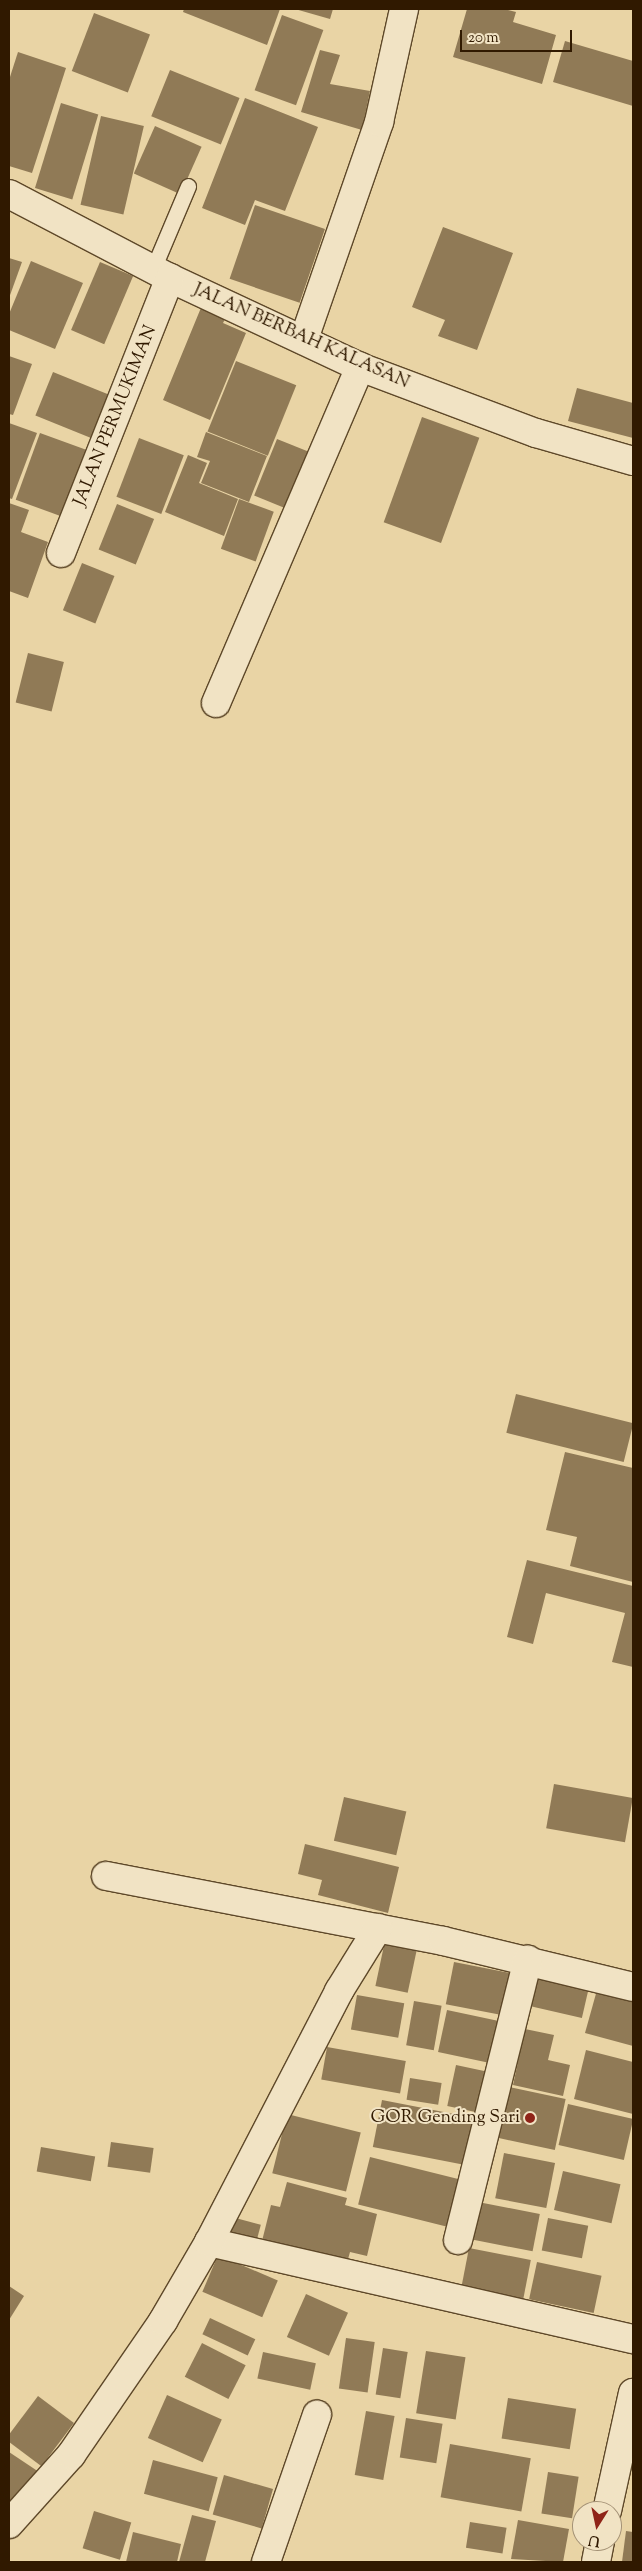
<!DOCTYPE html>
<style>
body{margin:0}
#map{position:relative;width:642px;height:2571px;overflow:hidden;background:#e9d4a5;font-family:"Sorts Mill Goudy",serif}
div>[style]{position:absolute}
.building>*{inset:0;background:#907a56;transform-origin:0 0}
.roads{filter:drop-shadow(1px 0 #5e4829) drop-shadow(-1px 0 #5e4829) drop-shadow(0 1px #5e4829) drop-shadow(0 -1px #5e4829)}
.lane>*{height:15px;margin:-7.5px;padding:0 7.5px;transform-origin:7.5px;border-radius:7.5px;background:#f1e3c4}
.street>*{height:28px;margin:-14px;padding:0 14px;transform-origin:14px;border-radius:14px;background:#f1e3c4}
.secondary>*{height:28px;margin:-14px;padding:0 14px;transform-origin:14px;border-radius:14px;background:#f1e3c4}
.dots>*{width:14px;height:14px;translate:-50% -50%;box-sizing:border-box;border:2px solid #f1e3c4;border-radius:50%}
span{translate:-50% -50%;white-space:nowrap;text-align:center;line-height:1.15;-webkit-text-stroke:4px #f1e3c4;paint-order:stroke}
.street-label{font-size:18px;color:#301900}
.poi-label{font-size:18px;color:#301900}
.right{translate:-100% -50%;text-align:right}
.frame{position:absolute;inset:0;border:10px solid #301900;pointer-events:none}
.north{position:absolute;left:572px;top:2501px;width:50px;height:50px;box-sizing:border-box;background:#f1e3c4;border:1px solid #a49276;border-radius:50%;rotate:190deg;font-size:14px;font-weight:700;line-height:20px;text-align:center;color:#301900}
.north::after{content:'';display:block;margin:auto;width:18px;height:22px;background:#8f2418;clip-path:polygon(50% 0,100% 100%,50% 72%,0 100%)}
.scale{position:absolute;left:460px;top:30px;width:112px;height:22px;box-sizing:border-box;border:2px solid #301900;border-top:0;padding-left:6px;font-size:15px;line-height:18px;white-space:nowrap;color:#301900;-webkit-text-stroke:4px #f1e3c4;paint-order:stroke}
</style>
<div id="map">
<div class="building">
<i style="clip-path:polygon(184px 9px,280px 9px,267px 45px,183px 12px)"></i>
<i style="clip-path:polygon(295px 9px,333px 9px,330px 19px)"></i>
<i style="clip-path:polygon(467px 9px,504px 9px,516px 12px,513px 22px,556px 35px,542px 84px,453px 57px)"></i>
<i style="left:94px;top:13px;width:60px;height:62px;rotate:21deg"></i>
<i style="left:282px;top:15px;width:44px;height:80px;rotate:20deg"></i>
<i style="clip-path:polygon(565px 41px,633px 61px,633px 106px,553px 82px)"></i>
<i style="clip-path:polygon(320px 50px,340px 55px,330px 84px,370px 91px,362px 130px,301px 112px)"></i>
<i style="clip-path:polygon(18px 52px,66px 68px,32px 173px,9px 166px,9px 80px)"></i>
<i style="left:170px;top:70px;width:75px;height:50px;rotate:22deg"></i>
<i style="clip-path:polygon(245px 98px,318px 127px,285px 211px,255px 200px,245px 225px,202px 208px)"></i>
<i style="left:61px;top:103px;width:39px;height:89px;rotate:17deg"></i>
<i style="left:101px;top:116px;width:44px;height:91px;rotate:13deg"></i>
<i style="left:155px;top:126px;width:51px;height:52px;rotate:24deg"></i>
<i style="left:255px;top:205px;width:74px;height:78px;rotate:19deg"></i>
<i style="clip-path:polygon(443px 227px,513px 253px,477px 350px,438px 336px,445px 320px,412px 307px)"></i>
<i style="clip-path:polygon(9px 258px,22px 262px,9px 298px)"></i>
<i style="clip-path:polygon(31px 261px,83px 283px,55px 349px,9px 330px,9px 314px)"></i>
<i style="left:100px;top:262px;width:36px;height:74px;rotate:23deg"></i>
<i style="clip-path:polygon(205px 298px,230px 309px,223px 323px,246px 333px,210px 420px,163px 400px)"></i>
<i style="clip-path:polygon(9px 356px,32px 364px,13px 415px,9px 414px)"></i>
<i style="left:236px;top:361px;width:65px;height:76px;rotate:22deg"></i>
<i style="left:53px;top:372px;width:70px;height:47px;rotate:22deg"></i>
<i style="clip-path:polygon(577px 388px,633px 403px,633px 438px,568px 421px)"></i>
<i style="left:422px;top:417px;width:61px;height:112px;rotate:20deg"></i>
<i style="clip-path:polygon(9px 423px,37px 433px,12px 499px,9px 498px)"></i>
<i style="clip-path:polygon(206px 432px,267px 456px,249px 502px,201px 483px,210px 461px,197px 457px)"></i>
<i style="left:40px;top:433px;width:49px;height:71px;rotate:20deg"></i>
<i style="left:139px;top:438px;width:48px;height:63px;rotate:21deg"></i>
<i style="left:277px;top:439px;width:35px;height:61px;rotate:22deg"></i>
<i style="clip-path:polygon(188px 455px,207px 463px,199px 483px,238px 499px,224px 536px,165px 512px)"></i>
<i style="left:239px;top:499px;width:37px;height:53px;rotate:20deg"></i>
<i style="clip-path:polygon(9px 503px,29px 510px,21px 532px,48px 542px,28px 598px,9px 591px)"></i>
<i style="left:117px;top:504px;width:40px;height:49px;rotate:22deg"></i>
<i style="left:82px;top:563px;width:35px;height:51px;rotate:22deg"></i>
<i style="left:28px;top:653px;width:37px;height:51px;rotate:14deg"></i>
<i style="left:516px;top:1394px;width:121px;height:40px;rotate:14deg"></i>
<i style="clip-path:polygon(565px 1452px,633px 1468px,633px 1582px,570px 1566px,577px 1537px,546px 1530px)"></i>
<i style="clip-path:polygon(527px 1560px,633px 1586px,633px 1667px,612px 1662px,625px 1613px,546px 1593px,533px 1644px,507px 1637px)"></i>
<i style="left:554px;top:1784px;width:80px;height:45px;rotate:10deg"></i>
<i style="left:344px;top:1797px;width:64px;height:45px;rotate:13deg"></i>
<i style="clip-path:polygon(305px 1844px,399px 1867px,388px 1913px,318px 1895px,322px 1880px,298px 1874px)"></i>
<i style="left:386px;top:1936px;width:33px;height:51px;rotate:12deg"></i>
<i style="left:454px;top:1962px;width:57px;height:43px;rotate:11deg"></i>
<i style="left:534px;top:1972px;width:57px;height:34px;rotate:13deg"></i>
<i style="clip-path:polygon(597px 1990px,633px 2000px,633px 2046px,585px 2033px)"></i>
<i style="left:357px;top:1995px;width:48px;height:35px;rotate:10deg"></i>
<i style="left:414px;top:2001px;width:28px;height:45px;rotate:10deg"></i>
<i style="left:447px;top:2010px;width:53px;height:43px;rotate:12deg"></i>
<i style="clip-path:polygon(525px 2029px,554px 2035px,548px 2060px,570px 2065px,563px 2096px,513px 2085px)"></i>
<i style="left:327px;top:2047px;width:80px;height:33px;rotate:10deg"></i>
<i style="clip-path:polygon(586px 2050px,633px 2062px,633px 2114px,574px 2099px)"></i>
<i style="left:456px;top:2065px;width:30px;height:42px;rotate:12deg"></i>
<i style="left:410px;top:2078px;width:32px;height:22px;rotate:9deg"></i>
<i style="left:504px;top:2086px;width:63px;height:52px;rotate:12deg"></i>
<i style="left:382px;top:2100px;width:98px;height:48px;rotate:11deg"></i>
<i style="left:568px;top:2104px;width:67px;height:42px;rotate:13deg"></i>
<i style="left:287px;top:2114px;width:76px;height:61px;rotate:14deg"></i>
<i style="left:111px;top:2142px;width:43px;height:25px;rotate:8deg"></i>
<i style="left:41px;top:2147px;width:55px;height:25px;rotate:10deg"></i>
<i style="left:504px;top:2153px;width:52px;height:46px;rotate:11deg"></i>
<i style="left:370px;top:2157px;width:96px;height:49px;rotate:14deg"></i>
<i style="left:563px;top:2171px;width:59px;height:40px;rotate:13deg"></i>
<i style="clip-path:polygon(287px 2182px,347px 2198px,345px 2205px,377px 2214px,367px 2256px,350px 2252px,345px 2270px,260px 2249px,271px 2205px,280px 2207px)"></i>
<i style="left:478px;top:2202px;width:63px;height:38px;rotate:11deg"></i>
<i style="left:228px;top:2216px;width:34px;height:24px;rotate:15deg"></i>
<i style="left:548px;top:2218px;width:41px;height:33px;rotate:11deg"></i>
<i style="left:469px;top:2248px;width:63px;height:45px;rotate:11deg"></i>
<i style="left:218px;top:2255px;width:65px;height:40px;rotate:23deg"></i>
<i style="left:537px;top:2262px;width:66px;height:38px;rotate:12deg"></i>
<i style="clip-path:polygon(9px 2286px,24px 2296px,9px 2320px)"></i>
<i style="left:306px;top:2294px;width:46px;height:47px;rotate:24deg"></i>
<i style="left:210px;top:2318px;width:50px;height:18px;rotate:25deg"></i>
<i style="left:346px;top:2338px;width:29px;height:51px;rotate:8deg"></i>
<i style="left:202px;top:2343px;width:49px;height:38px;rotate:27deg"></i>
<i style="left:383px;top:2348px;width:25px;height:47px;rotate:9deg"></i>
<i style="left:426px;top:2351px;width:40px;height:63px;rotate:9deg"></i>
<i style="left:263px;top:2352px;width:54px;height:27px;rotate:12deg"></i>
<i style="left:167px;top:2395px;width:60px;height:47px;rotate:24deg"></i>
<i style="left:38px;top:2396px;width:45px;height:54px;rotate:37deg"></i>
<i style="left:508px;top:2398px;width:69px;height:41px;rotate:9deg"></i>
<i style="left:366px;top:2411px;width:29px;height:65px;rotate:10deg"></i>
<i style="left:406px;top:2418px;width:37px;height:40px;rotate:9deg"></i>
<i style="left:450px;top:2444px;width:82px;height:54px;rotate:10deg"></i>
<i style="clip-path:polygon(9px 2452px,42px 2474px,20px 2507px,9px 2500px)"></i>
<i style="left:153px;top:2460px;width:67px;height:35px;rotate:15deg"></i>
<i style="left:548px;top:2472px;width:31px;height:42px;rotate:9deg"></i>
<i style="left:224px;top:2475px;width:51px;height:41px;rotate:16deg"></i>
<i style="left:94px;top:2511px;width:39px;height:39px;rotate:17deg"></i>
<i style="clip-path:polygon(192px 2515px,216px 2521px,205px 2562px,179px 2562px)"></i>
<i style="clip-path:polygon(518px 2520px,569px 2529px,563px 2562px,511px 2559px)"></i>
<i style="left:470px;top:2522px;width:37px;height:26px;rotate:9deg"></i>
<i style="clip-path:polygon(626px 2531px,633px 2532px,633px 2562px,622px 2562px)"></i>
<i style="clip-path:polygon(133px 2532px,181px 2544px,177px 2562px,126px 2562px)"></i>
</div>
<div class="roads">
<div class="lane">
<i style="left:153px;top:269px;width:90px;rotate:-67.1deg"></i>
</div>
<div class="street">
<i style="left:9px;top:194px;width:182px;rotate:27.6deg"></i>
<i style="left:170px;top:278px;width:210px;rotate:25.1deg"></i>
<i style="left:360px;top:367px;width:188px;rotate:20.6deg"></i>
<i style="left:536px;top:433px;width:101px;rotate:16.1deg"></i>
<i style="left:304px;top:339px;width:230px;rotate:-70.9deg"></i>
<i style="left:379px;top:122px;width:116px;rotate:-77.5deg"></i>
<i style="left:61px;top:553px;width:296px;rotate:-68.4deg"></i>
<i style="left:216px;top:703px;width:366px;rotate:-66.8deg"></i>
<i style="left:106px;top:1876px;width:343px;rotate:10.9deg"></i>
<i style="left:443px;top:1941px;width:195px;rotate:13.6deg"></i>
<i style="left:458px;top:2240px;width:289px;rotate:-76deg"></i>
<i style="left:209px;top:2242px;width:435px;rotate:12.9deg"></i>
<i style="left:9px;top:2524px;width:93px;rotate:-48.1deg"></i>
<i style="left:71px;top:2455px;width:163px;rotate:-55.5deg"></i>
<i style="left:163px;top:2321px;width:91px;rotate:-59.8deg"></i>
<i style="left:209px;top:2242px;width:283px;rotate:-62.6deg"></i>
<i style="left:339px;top:1991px;width:74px;rotate:-58.2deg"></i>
<i style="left:266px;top:2562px;width:156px;rotate:-70.9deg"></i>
</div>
<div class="secondary">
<i style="left:607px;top:2511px;width:121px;rotate:-77.6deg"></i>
<i style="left:596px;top:2562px;width:21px;rotate:-79deg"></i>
</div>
</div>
<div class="dots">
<i style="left:530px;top:2118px;background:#8f2418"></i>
</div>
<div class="street-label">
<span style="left:301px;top:337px;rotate:24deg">JALAN BERBAH KALASAN</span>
<span style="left:116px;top:416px;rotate:-68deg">JALAN PERMUKIMAN</span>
</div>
<div class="poi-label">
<span class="right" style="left:520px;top:2118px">GOR Gending Sari</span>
</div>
<div class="frame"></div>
<div class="north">U</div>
<div class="scale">20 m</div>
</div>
